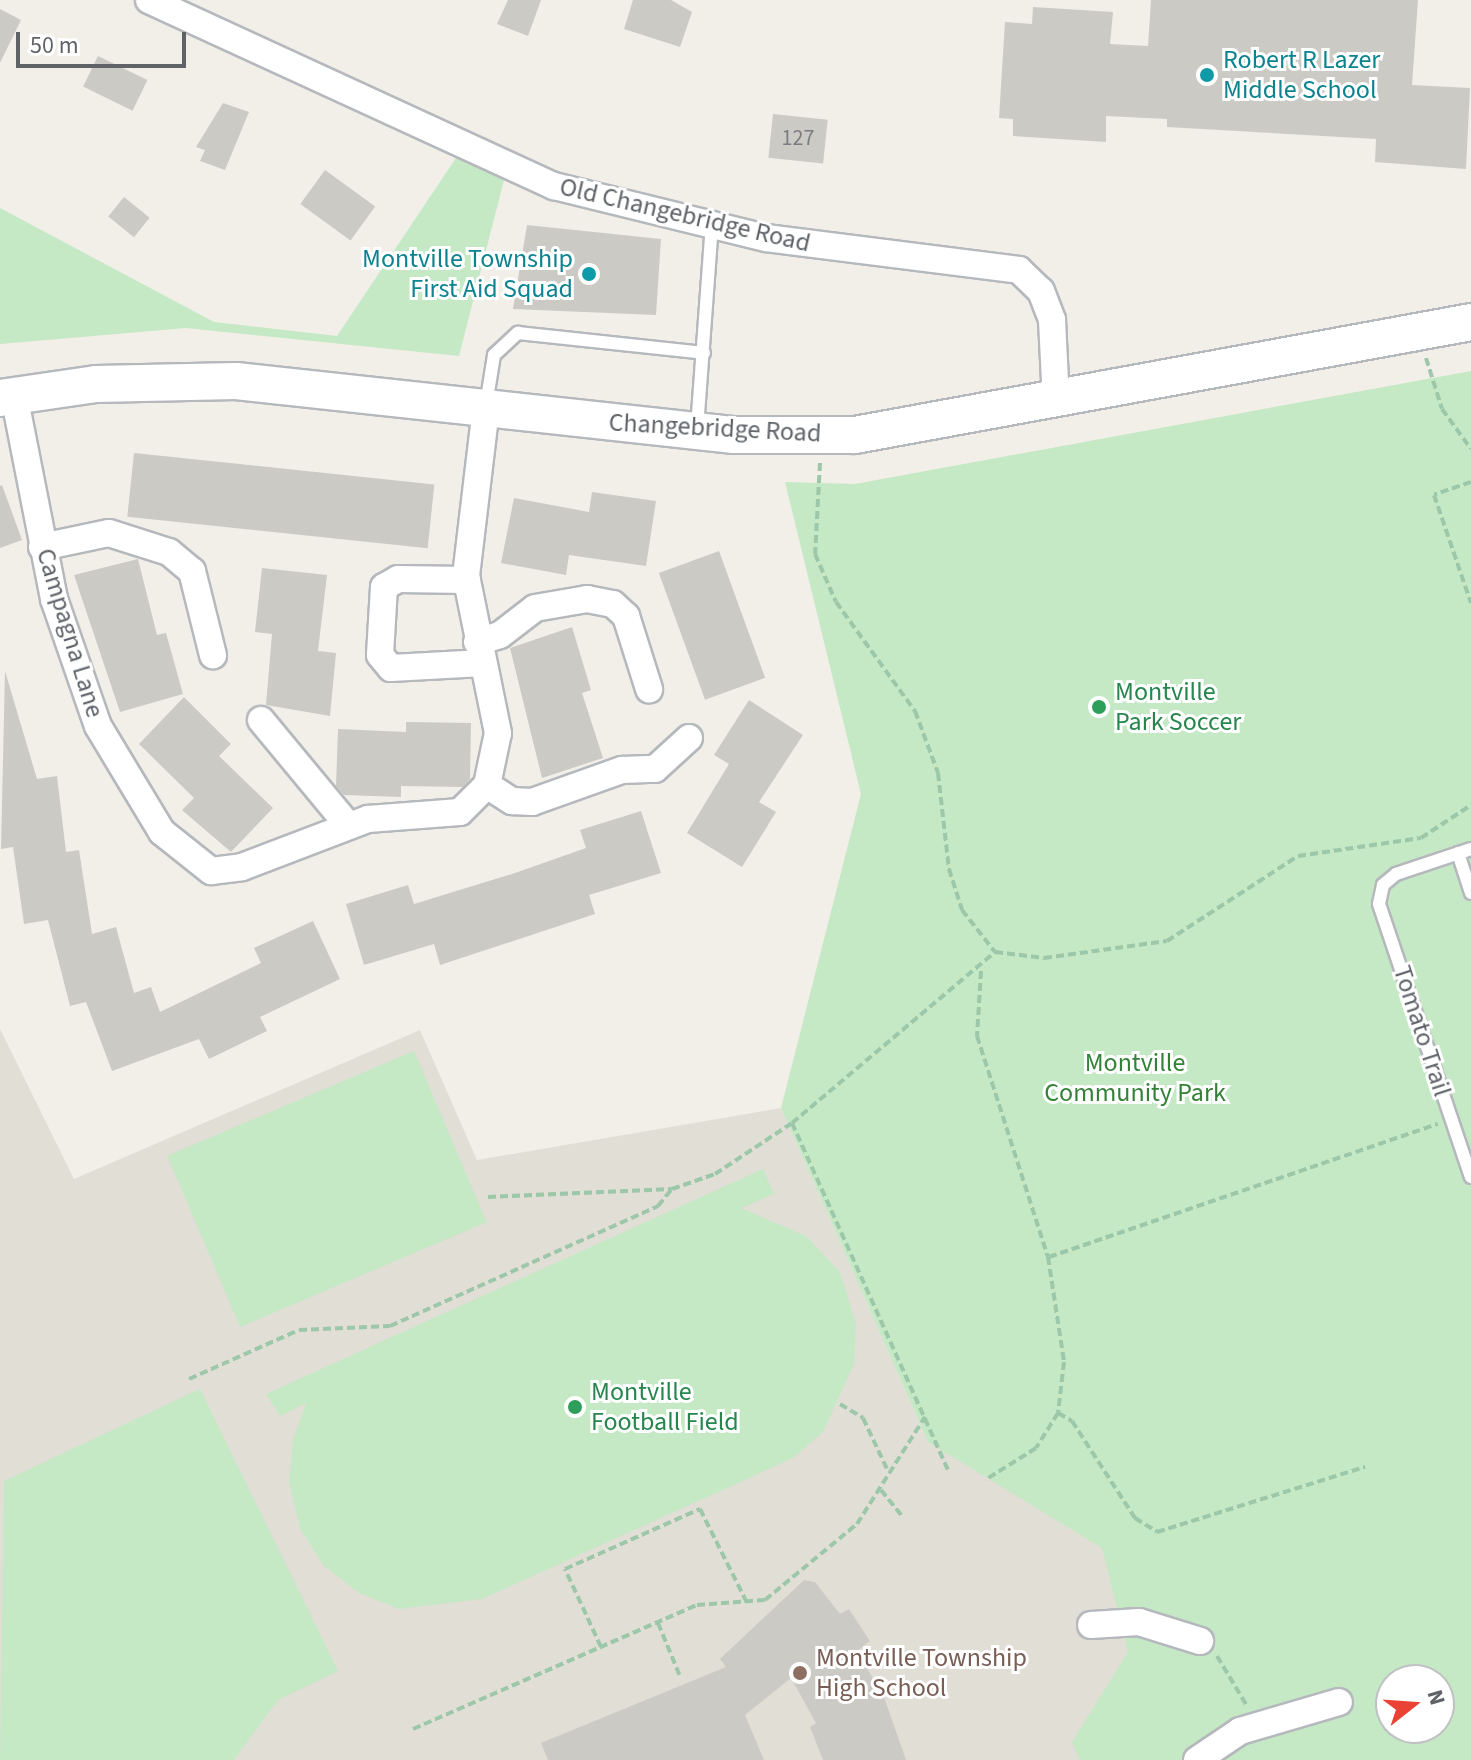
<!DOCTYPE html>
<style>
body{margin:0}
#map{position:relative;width:1471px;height:1760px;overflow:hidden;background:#f1efe8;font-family:"Source Sans 3",sans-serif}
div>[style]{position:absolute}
.education>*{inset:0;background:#e1ded6}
.green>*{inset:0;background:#c5e8c5;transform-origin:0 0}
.building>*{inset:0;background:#cccac5;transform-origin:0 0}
.path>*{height:4px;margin-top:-2px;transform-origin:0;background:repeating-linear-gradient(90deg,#9cc7a9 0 8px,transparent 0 12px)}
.roads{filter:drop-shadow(2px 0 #b5b8bc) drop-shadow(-2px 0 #b5b8bc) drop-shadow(0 2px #b5b8bc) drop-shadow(0 -2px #b5b8bc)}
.lane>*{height:12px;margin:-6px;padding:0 6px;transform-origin:6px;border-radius:6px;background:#fff}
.street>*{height:26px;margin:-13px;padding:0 13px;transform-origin:13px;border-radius:13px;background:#fff}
.secondary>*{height:36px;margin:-18px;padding:0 18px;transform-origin:18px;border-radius:18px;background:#fff}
.dots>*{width:22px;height:22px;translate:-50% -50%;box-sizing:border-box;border:4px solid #fff;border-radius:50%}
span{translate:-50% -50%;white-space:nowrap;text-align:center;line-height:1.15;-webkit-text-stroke:6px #fff;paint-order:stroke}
.number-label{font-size:22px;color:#7a7d7f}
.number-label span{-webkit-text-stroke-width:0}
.culture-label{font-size:26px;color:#0d838f}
.left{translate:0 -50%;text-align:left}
.right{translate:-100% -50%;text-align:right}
.street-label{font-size:26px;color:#5f6368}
.leisure-label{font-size:26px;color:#27864d}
.park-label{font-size:26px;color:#348238}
.education-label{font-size:26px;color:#785e54}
.north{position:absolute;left:1375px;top:1664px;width:80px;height:80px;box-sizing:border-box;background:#fff;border:2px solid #bfc1c3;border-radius:50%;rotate:73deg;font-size:22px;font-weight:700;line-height:32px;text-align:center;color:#5f6368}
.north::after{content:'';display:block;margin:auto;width:28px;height:36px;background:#ea4335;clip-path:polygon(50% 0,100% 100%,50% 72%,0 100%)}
.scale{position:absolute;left:16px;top:32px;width:170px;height:36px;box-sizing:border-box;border:4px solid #5f6368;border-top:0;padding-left:10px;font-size:24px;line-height:28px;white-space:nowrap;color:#5f6368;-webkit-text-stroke:6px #fff;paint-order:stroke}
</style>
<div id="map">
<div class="education">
<i style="clip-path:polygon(evenodd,0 1029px,74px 1179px,420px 1030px,477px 1160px,781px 1108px,928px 1442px,1431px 1531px,1471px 1760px,0 1760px,0 1029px,1391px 1680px,1439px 1680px,1439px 1728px,1391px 1728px,1391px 1680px)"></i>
</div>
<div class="green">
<i style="clip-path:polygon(462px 149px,507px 168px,459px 356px,186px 328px,0 344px,0 208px,214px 322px,337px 336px)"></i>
<i style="clip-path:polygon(evenodd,1471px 371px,1471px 1760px,1080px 1760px,1072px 1742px,1128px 1652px,1102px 1548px,928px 1442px,781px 1108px,861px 794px,785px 482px,855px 484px,1471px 371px,1391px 1680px,1439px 1680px,1439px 1728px,1391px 1728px,1391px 1680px)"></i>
<i style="left:414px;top:1051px;width:186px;height:268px;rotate:67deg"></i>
<i style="clip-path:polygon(763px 1169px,774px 1194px,741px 1208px,806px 1236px,840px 1272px,856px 1324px,854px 1364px,823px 1432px,793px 1458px,482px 1599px,399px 1609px,359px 1593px,323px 1565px,300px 1528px,289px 1482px,293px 1440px,306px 1403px,280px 1416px,266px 1394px)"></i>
<i style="clip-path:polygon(200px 1389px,338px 1671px,278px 1700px,234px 1760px,0 1760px,4px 1481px)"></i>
</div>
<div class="building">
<i style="clip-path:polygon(508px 0,541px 0,528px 36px,497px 24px)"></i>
<i style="clip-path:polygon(633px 0,671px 0,692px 12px,680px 47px,624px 29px)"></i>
<i style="clip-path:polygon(1151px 0,1418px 0,1412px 85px,1470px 88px,1466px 169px,1375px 162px,1376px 139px,1167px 127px,1167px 119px,1106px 116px,1106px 142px,1013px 136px,1013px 119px,999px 118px,1005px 22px,1032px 24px,1033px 7px,1113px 12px,1110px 44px,1148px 46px)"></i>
<i style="clip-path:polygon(0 9px,21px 20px,0 63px)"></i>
<i style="left:98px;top:56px;width:55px;height:34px;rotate:26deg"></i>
<i style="clip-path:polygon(223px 103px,249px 112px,225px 170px,200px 161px,205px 150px,196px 147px)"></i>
<i style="left:773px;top:114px;width:55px;height:44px;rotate:6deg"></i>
<i style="left:325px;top:170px;width:62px;height:42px;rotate:36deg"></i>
<i style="left:124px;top:197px;width:33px;height:25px;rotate:39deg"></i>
<i style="clip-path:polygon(527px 225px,661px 239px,656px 315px,513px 309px)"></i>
<i style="left:134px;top:453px;width:302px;height:64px;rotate:6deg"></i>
<i style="clip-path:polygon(2px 485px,22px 540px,0 548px,0 486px)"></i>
<i style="clip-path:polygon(592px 492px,656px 501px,646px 566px,569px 555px,566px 575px,501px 563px,514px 498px,589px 512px)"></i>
<i style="left:719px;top:551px;width:135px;height:64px;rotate:70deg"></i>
<i style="clip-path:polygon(138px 559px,157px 635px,166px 633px,183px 694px,120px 712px,74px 575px)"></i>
<i style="clip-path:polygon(262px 568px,327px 575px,318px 651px,336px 653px,330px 716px,266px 705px,272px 634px,255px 632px)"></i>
<i style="clip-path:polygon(572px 627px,591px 690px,582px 693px,603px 758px,542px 778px,510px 648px)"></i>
<i style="clip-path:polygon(5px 671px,37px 779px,57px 776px,66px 852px,79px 850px,92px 934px,116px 927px,134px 993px,151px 987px,160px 1012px,261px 963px,254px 948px,313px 921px,340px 979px,260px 1017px,267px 1031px,209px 1059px,199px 1039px,112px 1071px,86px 1002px,70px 1006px,48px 920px,24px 924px,13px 847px,1px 849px)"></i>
<i style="clip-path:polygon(184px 697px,231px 744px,219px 756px,273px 808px,231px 852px,182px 810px,194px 798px,139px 744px)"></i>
<i style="clip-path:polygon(749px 700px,803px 735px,759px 802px,776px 812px,742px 867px,687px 833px,729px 764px,714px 755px)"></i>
<i style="clip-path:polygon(406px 722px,471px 723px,470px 779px,463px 787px,401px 786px,401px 797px,344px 795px,336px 786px,338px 729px,406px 732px)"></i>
<i style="clip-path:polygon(641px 811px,661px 873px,589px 895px,595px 914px,440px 965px,434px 944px,364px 965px,346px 904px,408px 885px,414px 904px,515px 873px,586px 848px,580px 830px)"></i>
<i style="clip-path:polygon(804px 1580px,815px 1582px,840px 1614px,849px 1609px,870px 1641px,857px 1651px,884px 1697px,906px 1760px,823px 1760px,810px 1727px,816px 1723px,791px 1678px,745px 1715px,764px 1760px,548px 1760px,541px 1743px,726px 1667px,720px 1659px)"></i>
</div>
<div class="path">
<i style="left:1426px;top:358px;width:53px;rotate:72.6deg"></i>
<i style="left:1442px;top:409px;width:49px;rotate:54.1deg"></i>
<i style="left:820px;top:463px;width:91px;rotate:93.1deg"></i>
<i style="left:815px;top:554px;width:52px;rotate:66.4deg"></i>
<i style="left:836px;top:602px;width:135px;rotate:54.1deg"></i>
<i style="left:915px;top:711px;width:66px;rotate:69.6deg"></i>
<i style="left:938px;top:773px;width:97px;rotate:83.5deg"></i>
<i style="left:949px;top:869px;width:43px;rotate:72.4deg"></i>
<i style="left:962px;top:910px;width:53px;rotate:51.8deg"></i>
<i style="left:995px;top:952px;width:49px;rotate:7deg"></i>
<i style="left:1044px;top:958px;width:124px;rotate:-7.9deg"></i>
<i style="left:1167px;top:941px;width:156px;rotate:-33deg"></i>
<i style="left:1298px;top:856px;width:124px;rotate:-8.3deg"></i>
<i style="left:1421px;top:838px;width:60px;rotate:-33.4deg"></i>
<i style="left:1471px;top:482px;width:39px;rotate:161deg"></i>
<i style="left:1434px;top:495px;width:114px;rotate:71.1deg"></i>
<i style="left:981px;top:971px;width:65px;rotate:93.5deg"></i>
<i style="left:977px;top:1036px;width:232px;rotate:72.2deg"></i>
<i style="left:1048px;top:1257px;width:106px;rotate:81.3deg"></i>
<i style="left:1064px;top:1362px;width:51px;rotate:96.7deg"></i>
<i style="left:1058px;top:1413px;width:41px;rotate:122.2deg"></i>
<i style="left:1036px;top:1448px;width:60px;rotate:147.9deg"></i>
<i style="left:792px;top:1123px;width:383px;rotate:65.8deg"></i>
<i style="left:488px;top:1197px;width:184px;rotate:-2.5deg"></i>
<i style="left:672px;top:1189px;width:46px;rotate:-19.2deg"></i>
<i style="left:715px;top:1174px;width:92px;rotate:-33.5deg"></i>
<i style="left:792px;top:1123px;width:265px;rotate:-40.1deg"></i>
<i style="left:1049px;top:1257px;width:411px;rotate:-18.9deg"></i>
<i style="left:189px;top:1379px;width:120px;rotate:-24deg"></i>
<i style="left:299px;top:1330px;width:91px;rotate:-2.5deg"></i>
<i style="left:390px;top:1326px;width:294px;rotate:-24.1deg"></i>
<i style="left:658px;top:1206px;width:22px;rotate:-51deg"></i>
<i style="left:840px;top:1404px;width:27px;rotate:31deg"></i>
<i style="left:863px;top:1418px;width:56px;rotate:64.8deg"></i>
<i style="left:1058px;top:1413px;width:16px;rotate:30deg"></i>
<i style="left:1072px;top:1421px;width:116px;rotate:57deg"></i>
<i style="left:1135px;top:1518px;width:26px;rotate:32deg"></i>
<i style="left:1157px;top:1532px;width:218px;rotate:-17.4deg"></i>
<i style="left:881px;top:1490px;width:33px;rotate:51deg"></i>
<i style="left:658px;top:1623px;width:57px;rotate:67.5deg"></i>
<i style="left:601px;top:1647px;width:86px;rotate:-114.8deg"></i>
<i style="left:565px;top:1569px;width:148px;rotate:-24deg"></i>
<i style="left:700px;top:1509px;width:107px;rotate:63.4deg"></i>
<i style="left:1217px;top:1656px;width:58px;rotate:59deg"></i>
<i style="left:413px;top:1729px;width:310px;rotate:-23.6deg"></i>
<i style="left:697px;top:1605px;width:68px;rotate:-4.2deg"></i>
<i style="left:765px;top:1600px;width:119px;rotate:-39.6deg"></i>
<i style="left:857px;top:1524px;width:127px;rotate:-57.6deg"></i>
</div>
<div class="roads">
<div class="lane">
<i style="left:486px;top:405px;width:51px;rotate:-80.9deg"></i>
<i style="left:494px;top:355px;width:33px;rotate:-43deg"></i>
<i style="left:518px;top:333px;width:187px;rotate:6.1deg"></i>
<i style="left:697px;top:428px;width:203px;rotate:-85.8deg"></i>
<i style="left:1471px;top:849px;width:79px;rotate:161.6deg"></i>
<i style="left:1396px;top:874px;width:17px;rotate:140deg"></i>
<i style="left:1383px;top:885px;width:19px;rotate:102deg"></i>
<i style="left:1379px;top:904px;width:288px;rotate:71.4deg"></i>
<i style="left:1458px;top:853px;width:42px;rotate:72deg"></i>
</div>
<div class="street">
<i style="left:149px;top:0;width:446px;rotate:24.7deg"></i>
<i style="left:554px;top:186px;width:218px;rotate:13.8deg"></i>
<i style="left:766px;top:238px;width:255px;rotate:7.2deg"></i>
<i style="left:1019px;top:270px;width:30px;rotate:44deg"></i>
<i style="left:1041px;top:291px;width:31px;rotate:69deg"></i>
<i style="left:1052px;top:320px;width:82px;rotate:87.2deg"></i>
<i style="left:14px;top:395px;width:208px;rotate:78.9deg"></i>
<i style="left:54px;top:599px;width:134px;rotate:70.9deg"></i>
<i style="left:98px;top:726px;width:124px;rotate:58.9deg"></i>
<i style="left:162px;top:832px;width:63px;rotate:38.5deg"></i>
<i style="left:211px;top:871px;width:31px;rotate:-7deg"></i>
<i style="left:242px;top:867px;width:135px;rotate:-20.9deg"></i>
<i style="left:368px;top:819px;width:92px;rotate:-4.4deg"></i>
<i style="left:460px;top:812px;width:38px;rotate:-45deg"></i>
<i style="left:487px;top:785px;width:53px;rotate:-78.1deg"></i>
<i style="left:498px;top:733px;width:160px;rotate:-101.5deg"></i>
<i style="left:466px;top:576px;width:168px;rotate:-83.2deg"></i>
<i style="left:42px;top:547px;width:68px;rotate:-11.8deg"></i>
<i style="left:109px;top:533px;width:63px;rotate:17.6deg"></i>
<i style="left:169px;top:552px;width:30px;rotate:40deg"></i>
<i style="left:192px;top:571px;width:87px;rotate:76deg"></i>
<i style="left:467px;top:580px;width:69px;rotate:-179.2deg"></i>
<i style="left:398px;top:579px;width:16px;rotate:150deg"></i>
<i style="left:384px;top:587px;width:68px;rotate:93.4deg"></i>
<i style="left:380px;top:655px;width:17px;rotate:50deg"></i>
<i style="left:391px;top:668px;width:92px;rotate:-3.1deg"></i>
<i style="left:477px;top:642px;width:24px;rotate:-17deg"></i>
<i style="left:500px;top:635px;width:44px;rotate:-37.6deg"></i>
<i style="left:535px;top:608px;width:53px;rotate:-9.8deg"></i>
<i style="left:587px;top:599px;width:26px;rotate:11deg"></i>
<i style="left:613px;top:604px;width:18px;rotate:43deg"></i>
<i style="left:626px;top:616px;width:77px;rotate:72.5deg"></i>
<i style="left:261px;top:720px;width:136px;rotate:50.4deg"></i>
<i style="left:487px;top:785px;width:30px;rotate:33deg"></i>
<i style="left:512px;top:801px;width:20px;rotate:3deg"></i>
<i style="left:532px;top:802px;width:96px;rotate:-19.6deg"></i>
<i style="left:622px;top:770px;width:33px;rotate:-2deg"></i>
<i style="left:655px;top:769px;width:46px;rotate:-42.4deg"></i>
<i style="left:1091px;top:1625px;width:48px;rotate:-3.6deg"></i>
<i style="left:1139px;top:1622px;width:64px;rotate:17.3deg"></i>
<i style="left:1197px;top:1760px;width:52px;rotate:-34deg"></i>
<i style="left:1240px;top:1731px;width:103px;rotate:-16.3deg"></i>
</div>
<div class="secondary">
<i style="left:0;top:398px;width:97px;rotate:-8.3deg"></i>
<i style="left:96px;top:384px;width:140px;rotate:-1.2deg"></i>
<i style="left:236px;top:381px;width:501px;rotate:6.19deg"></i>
<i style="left:734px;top:435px;width:121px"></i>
<i style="left:855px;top:435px;width:626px;rotate:-10.39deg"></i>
</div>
</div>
<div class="dots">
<i style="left:1207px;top:75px;background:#0f9aa8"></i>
<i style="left:589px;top:274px;background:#0f9aa8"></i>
<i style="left:1099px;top:707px;background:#2e9e5b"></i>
<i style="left:575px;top:1407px;background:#2e9e5b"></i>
<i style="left:800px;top:1673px;background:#8d6e63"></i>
</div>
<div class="number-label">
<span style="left:798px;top:139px">127</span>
</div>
<div class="culture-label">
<span class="left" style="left:1223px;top:75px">Robert R Lazer<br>Middle School</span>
<span class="right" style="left:573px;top:274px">Montville Township<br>First Aid Squad</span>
</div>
<div class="street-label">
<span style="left:685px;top:215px;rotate:13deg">Old Changebridge Road</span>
<span style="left:715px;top:428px;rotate:3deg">Changebridge Road</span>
<span style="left:70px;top:633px;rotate:73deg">Campagna Lane</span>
<span style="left:1422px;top:1031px;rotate:72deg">Tomato Trail</span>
</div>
<div class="leisure-label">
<span class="left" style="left:1115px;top:707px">Montville<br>Park Soccer</span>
<span class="left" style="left:591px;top:1407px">Montville<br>Football Field</span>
</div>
<div class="park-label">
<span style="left:1135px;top:1078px">Montville<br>Community Park</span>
</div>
<div class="education-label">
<span class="left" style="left:816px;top:1673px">Montville Township<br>High School</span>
</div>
<div class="north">N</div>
<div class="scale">50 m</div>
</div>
